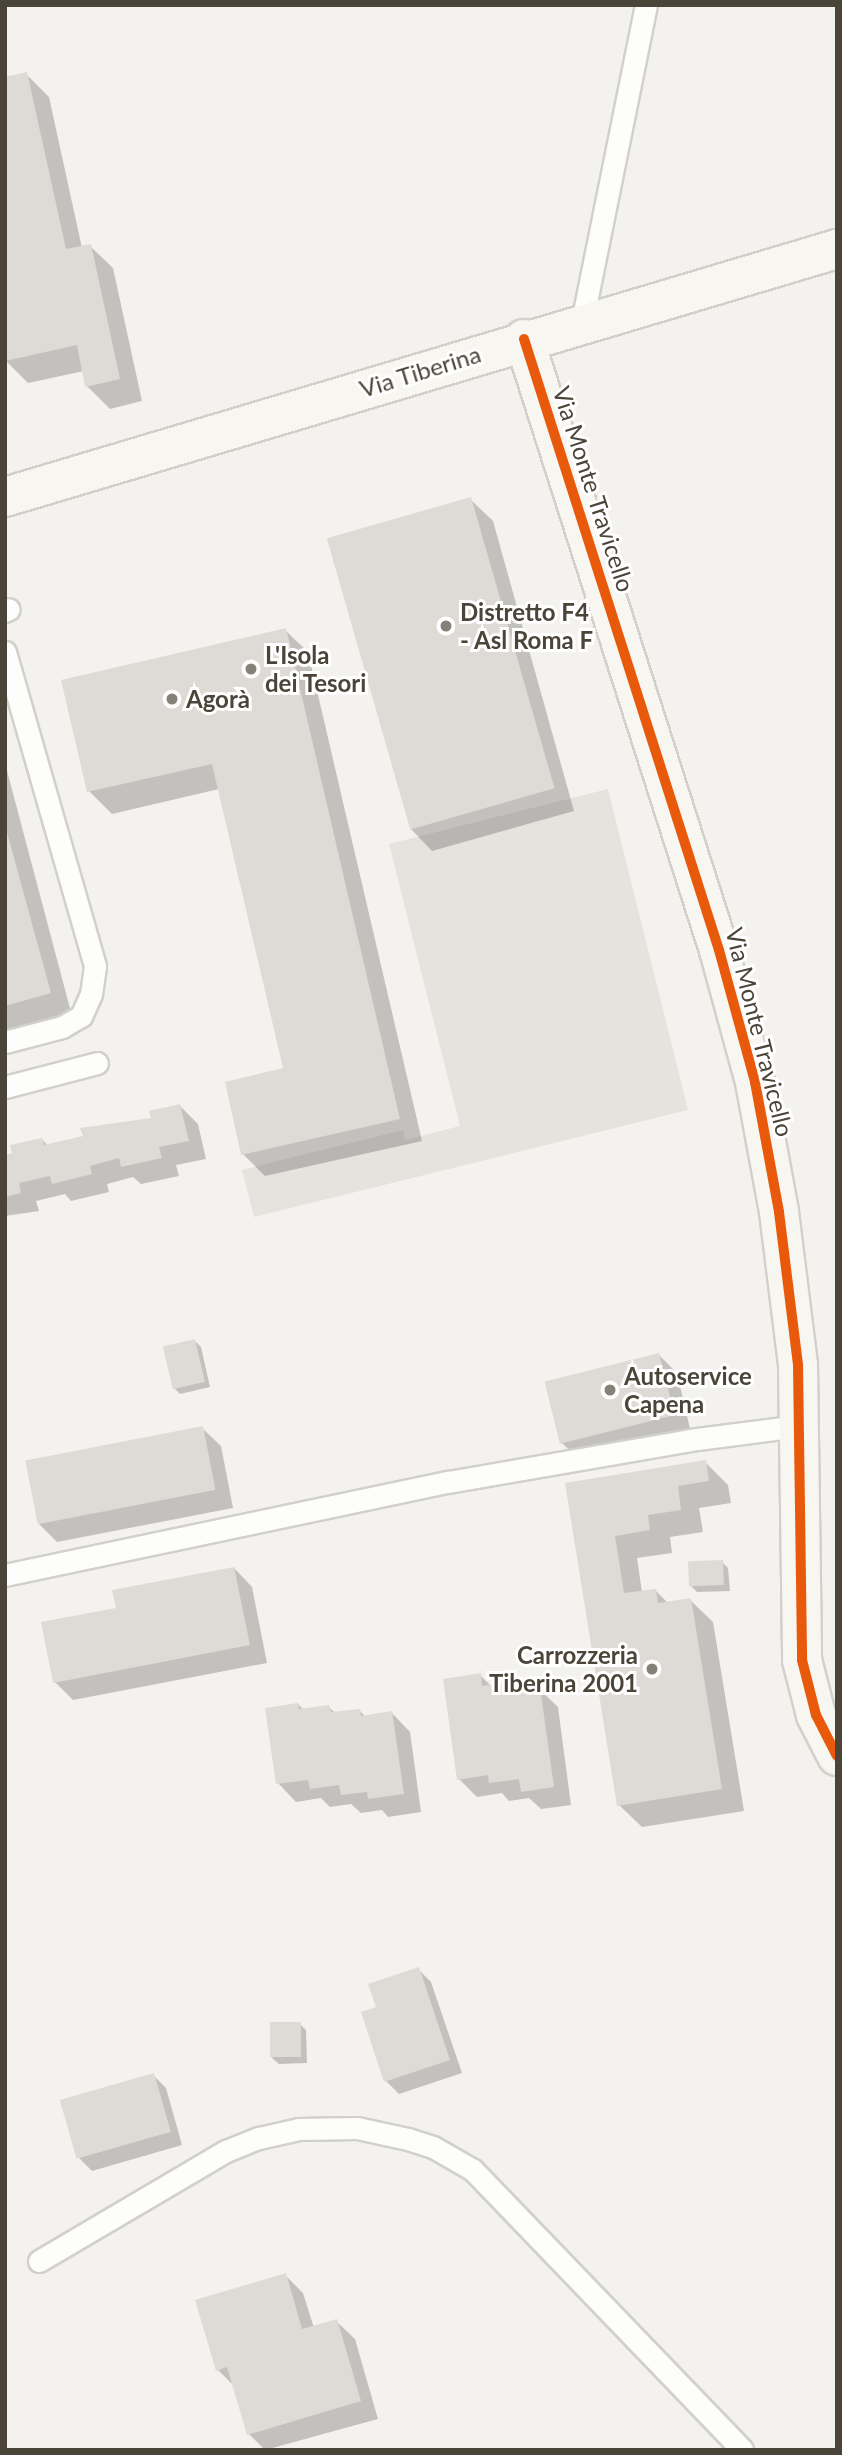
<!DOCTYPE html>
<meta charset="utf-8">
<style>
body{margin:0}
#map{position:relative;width:842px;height:2455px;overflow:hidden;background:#f4f2ee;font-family:Lato,sans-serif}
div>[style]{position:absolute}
.parking>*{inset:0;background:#e6e3df}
.shadow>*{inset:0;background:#0003}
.building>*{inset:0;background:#dedbd6;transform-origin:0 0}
.roads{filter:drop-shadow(2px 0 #d2d0cb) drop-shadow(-2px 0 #d2d0cb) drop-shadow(0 2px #d2d0cb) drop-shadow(0 -2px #d2d0cb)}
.lane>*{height:21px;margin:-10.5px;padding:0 10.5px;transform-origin:10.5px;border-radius:10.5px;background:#fdfdfc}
.secondary>*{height:38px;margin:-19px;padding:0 19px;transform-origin:19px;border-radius:19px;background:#f7f6f1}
.cycleway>*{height:10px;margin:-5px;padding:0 5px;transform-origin:5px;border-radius:5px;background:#e8590c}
.dots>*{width:19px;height:19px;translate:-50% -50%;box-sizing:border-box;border:4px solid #fff;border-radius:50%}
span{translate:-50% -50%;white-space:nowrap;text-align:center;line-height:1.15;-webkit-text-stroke:6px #fff;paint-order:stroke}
.street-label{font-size:24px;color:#4b4439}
.poi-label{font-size:24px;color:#4b4439;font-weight:700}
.left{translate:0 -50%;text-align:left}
.right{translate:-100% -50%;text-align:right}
.frame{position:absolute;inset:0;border:7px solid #4b4439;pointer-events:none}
</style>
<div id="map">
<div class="parking">
<i style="clip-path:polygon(608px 789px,688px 1110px,254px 1217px,242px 1170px,403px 1130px,405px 1140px,460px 1126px,389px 844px)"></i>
</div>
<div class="shadow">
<i style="clip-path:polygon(26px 74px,49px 97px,82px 248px,90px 246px,113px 268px,142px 401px,110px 409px,87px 386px,84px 371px,28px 383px,5px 360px)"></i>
<i style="clip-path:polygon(470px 499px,493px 521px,574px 811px,432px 851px,410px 828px)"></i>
<i style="clip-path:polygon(285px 630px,308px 652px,422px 1141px,265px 1176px,243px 1154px,285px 1070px,219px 789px,112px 814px,89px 791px)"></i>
<i style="clip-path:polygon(5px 763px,72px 1016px,5px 1034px)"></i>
<i style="clip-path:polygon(180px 1106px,198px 1124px,206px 1159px,176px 1165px,179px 1176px,141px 1184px,133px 1177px,107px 1184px,109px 1192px,71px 1201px,65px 1194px,36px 1201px,39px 1211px,5px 1216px,5px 1157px,42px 1139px,48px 1146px,153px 1119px)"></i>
<i style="clip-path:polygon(195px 1341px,201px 1347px,210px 1387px,180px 1394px,174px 1388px)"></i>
<i style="clip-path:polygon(659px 1355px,677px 1373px,691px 1433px,578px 1459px,560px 1441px)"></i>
<i style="clip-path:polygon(202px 1428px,221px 1446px,233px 1508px,57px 1542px,39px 1524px)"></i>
<i style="clip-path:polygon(705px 1462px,728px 1485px,731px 1503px,699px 1508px,703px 1532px,670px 1537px,672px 1553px,637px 1558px,642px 1592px,655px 1590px,668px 1603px,690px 1600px,713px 1622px,744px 1811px,642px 1827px,619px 1805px,567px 1485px)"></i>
<i style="clip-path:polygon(722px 1562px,728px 1568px,730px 1591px,697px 1592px,691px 1586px)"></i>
<i style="clip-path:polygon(234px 1568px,252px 1587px,267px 1663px,73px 1700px,55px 1682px,118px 1610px)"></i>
<i style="clip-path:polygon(480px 1675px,491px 1686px,507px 1684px,515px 1692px,539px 1689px,558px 1707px,571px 1805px,541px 1809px,529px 1798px,509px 1801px,502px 1793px,477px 1797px,459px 1779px)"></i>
<i style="clip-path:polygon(298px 1704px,304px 1710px,329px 1707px,336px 1714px,360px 1711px,366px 1717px,392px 1713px,410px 1732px,421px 1812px,388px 1817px,382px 1810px,361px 1813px,351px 1804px,330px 1807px,321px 1798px,296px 1802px,278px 1783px)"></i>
<i style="clip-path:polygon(418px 1969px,431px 1982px,462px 2073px,399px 2094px,386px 2081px,379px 2009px)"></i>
<i style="clip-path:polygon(300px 2024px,306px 2030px,307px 2063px,279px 2064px,272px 2058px)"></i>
<i style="clip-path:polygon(153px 2075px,166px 2088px,182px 2145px,92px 2171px,79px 2158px)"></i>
<i style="clip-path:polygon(285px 2275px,303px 2293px,314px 2328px,336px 2321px,355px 2339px,378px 2419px,265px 2450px,249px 2434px,235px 2387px,218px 2370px)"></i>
</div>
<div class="building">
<i style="clip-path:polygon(27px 72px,66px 249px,91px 244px,120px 379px,85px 387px,77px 345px,5px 361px,5px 77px)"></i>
<i style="left:471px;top:497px;width:303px;height:150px;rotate:74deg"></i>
<i style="clip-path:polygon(286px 628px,400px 1119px,241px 1155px,225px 1082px,283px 1068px,212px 764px,87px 792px,61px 680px)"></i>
<i style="clip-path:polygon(5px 825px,51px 993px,5px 1006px)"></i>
<i style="clip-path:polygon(180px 1104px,189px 1141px,159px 1147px,162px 1158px,121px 1167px,119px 1158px,90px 1166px,92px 1174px,52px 1184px,50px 1176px,19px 1183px,21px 1193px,5px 1197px,5px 1155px,12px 1153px,10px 1145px,42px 1138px,44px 1145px,83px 1136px,80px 1128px,151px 1118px,149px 1111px)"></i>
<i style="left:195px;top:1339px;width:44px;height:33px;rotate:77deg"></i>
<i style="left:659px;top:1353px;width:64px;height:118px;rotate:76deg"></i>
<i style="left:203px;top:1426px;width:65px;height:181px;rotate:79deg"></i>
<i style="clip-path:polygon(706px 1460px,709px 1481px,678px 1486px,681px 1510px,648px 1515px,650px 1530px,615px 1536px,624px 1593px,656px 1589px,658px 1603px,691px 1598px,722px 1789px,617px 1806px,565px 1483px)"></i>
<i style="left:723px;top:1560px;width:25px;height:35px;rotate:88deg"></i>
<i style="clip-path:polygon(234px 1567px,250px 1645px,53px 1683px,41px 1622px,116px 1608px,112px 1590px)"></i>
<i style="clip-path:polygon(481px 1673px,482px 1686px,508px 1682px,509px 1691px,540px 1687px,554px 1787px,521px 1792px,519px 1779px,489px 1783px,488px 1775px,457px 1780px,443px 1679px)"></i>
<i style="clip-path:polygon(298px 1703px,299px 1709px,329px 1705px,331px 1712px,360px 1709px,361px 1716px,392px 1711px,404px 1794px,368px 1799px,367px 1792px,341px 1795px,339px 1785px,310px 1789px,308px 1780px,276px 1784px,265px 1708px)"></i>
<i style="clip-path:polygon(419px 1967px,450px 2060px,384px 2082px,361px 2012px,376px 2007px,368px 1984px)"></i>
<i style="left:301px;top:2022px;width:35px;height:31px;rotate:90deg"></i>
<i style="left:154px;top:2073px;width:61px;height:98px;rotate:74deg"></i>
<i style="clip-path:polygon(286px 2273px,302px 2329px,337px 2319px,361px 2401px,247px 2435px,227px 2367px,216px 2371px,195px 2300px)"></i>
</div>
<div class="roads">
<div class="lane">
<i style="left:582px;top:322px;width:323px;rotate:-78.6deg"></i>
<i style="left:5px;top:611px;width:4px;rotate:-27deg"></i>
<i style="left:5px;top:652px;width:327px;rotate:74deg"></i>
<i style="left:95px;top:966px;width:28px;rotate:98deg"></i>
<i style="left:91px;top:994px;width:24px;rotate:114deg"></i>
<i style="left:81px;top:1016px;width:22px;rotate:150deg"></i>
<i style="left:62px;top:1027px;width:59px;rotate:165.3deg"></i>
<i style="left:5px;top:1087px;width:95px;rotate:-14.6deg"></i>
<i style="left:5px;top:1575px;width:453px;rotate:-11.9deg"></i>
<i style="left:448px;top:1482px;width:253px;rotate:-9.8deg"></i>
<i style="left:697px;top:1439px;width:103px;rotate:-7.3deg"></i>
<i style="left:39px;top:2261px;width:217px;rotate:-30.5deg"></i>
<i style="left:226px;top:2151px;width:35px;rotate:-22deg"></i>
<i style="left:259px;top:2138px;width:41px;rotate:-12.7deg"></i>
<i style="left:299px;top:2129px;width:58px;rotate:-1deg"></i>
<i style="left:357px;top:2128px;width:52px;rotate:12.2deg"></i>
<i style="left:408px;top:2139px;width:26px;rotate:18deg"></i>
<i style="left:433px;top:2147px;width:46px;rotate:29.9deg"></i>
<i style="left:473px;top:2170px;width:388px;rotate:46.1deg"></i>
</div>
<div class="secondary">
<i style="left:524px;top:339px;width:641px;rotate:72.3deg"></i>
<i style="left:719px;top:950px;width:137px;rotate:74.7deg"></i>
<i style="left:755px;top:1082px;width:132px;rotate:79.5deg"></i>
<i style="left:779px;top:1212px;width:154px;rotate:82.9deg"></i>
<i style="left:798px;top:1365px;width:295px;rotate:89.2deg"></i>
<i style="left:802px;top:1660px;width:57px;rotate:75.7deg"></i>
<i style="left:816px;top:1715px;width:46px;rotate:62.9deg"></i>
<i style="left:5px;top:497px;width:868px;rotate:-16.6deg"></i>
</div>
</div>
<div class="cycleway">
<i style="left:524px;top:339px;width:641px;rotate:72.3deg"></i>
<i style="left:719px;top:950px;width:137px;rotate:74.7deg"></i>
<i style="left:755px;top:1082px;width:132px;rotate:79.5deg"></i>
<i style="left:779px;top:1212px;width:154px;rotate:82.9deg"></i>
<i style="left:798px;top:1365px;width:295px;rotate:89.2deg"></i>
<i style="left:802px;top:1660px;width:57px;rotate:75.7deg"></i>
<i style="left:816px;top:1715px;width:46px;rotate:62.9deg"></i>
</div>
<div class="dots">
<i style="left:446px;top:626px;background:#868178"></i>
<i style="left:251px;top:669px;background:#868178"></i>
<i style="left:172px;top:699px;background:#868178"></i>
<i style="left:610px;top:1390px;background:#868178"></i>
<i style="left:652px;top:1669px;background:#868178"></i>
</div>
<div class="street-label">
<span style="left:420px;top:371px;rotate:-17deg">Via Tiberina</span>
<span style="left:594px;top:489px;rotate:72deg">Via Monte Travicello</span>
<span style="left:760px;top:1032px;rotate:76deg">Via Monte Travicello</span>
</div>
<div class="poi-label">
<span class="left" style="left:460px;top:626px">Distretto F4<br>- Asl Roma F</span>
<span class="left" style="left:265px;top:669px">L'Isola<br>dei Tesori</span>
<span class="left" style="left:186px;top:699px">Agorà</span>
<span class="left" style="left:624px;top:1390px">Autoservice<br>Capena</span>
<span class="right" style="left:638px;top:1669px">Carrozzeria<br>Tiberina 2001</span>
</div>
<div class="frame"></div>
</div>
